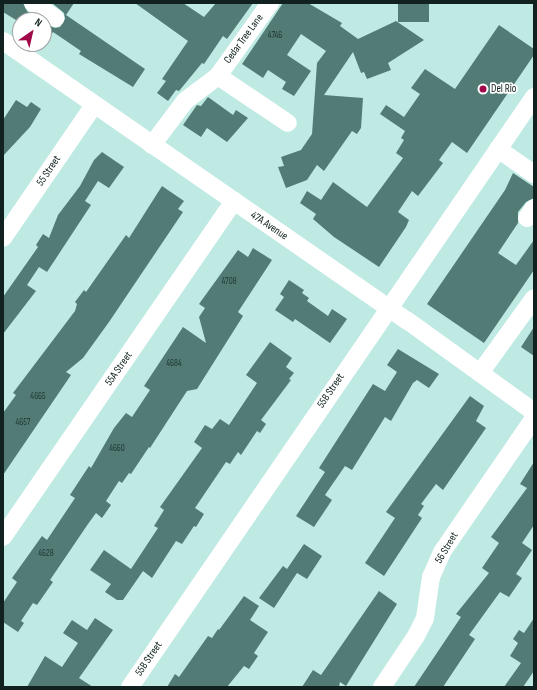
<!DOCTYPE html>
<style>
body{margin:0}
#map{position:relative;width:537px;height:690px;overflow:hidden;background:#beeae3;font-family:"Sofia Sans Condensed",sans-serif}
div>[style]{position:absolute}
.building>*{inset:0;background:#527b76;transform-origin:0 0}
.minor>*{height:18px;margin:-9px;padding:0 9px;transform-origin:9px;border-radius:9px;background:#fff}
.dots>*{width:11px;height:11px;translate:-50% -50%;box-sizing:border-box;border:2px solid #fff;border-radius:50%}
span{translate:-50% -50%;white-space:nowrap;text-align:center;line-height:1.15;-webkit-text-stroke:3.5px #fff;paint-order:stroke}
.number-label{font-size:9px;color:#203835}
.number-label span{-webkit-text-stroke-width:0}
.street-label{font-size:11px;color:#10211f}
.poi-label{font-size:11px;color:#10211f}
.left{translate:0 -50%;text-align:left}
.frame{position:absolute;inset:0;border:4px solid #10211f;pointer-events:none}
.north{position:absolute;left:12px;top:12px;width:40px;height:40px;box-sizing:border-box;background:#fff;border:1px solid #9fa6a5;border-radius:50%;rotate:34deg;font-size:11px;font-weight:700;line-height:16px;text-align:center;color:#10211f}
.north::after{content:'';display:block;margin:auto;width:14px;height:18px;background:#a10849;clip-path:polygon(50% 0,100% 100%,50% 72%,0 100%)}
</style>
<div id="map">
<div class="building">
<i style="clip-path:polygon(3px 3px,23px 3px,27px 11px,39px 20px,16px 20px,3px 12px)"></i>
<i style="clip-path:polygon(52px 3px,74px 3px,66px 15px,145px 69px,133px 87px,79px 54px,81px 51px,53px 32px,44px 46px,44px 23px,55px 28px,60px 27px,65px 19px,64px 13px)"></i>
<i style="clip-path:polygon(135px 3px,183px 3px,204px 17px,216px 3px,253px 3px,227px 39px,223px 36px,204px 64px,202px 63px,179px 91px,176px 90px,168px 101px,157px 93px,166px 81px,162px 79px,188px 41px)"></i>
<i style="clip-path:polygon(283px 3px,308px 3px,342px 23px,340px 26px,358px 39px,396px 21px,424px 40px,388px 63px,391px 70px,367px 79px,364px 72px,361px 73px,353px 52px,324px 95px,363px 98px,361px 128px,357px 134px,352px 131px,324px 171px,317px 165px,307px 180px,286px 188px,278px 167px,284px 166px,281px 157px,301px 150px,312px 134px,317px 63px,326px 51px,301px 34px,287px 55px,311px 71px,294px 96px,282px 89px,286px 82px,268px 70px,263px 78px,242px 64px)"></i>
<i style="left:398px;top:3px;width:31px;height:19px"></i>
<i style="clip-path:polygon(499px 25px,534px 49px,534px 55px,467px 153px,452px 142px,439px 160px,443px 163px,418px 196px,412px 191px,398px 212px,409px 220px,406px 227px,379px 267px,334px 237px,313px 219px,316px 214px,300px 203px,307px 191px,321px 200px,333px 182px,367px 207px,403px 158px,396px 153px,404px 140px,401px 138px,405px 131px,380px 114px,386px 105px,404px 117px,420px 94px,411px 88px,425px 69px,455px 89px)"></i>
<i style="clip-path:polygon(208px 97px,233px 115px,236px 110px,248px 118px,227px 142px,207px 128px,201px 137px,183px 125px,197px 105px,201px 106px)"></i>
<i style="clip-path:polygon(16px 100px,27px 107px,31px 102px,41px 109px,30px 127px,3px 156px,3px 120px)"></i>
<i style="clip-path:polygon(102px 152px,124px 167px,109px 188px,98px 181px,85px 201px,91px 205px,47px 272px,39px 267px,27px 285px,36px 291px,3px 334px,3px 297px,38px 247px,36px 245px,43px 234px,49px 238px,58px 215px,80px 186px,94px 160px)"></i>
<i style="clip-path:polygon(513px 173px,534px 187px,534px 198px,526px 202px,518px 212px,518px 223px,498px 253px,516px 265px,534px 240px,534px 270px,484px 343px,427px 304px,505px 190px)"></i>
<i style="clip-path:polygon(162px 186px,184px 201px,178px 209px,183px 212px,109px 322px,83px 358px,66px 372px,71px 375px,3px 475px,3px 413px,16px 395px,13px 393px,75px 311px,77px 304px,75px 302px,84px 290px,86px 292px,126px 235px,129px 238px)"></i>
<i style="clip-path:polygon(253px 248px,272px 260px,238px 312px,243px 316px,197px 389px,187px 391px,150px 448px,149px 447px,131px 474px,129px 473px,122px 483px,119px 481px,106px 501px,111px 505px,102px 518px,96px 513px,88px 524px,50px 580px,53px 582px,37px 605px,33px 603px,21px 621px,24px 623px,18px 632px,3px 622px,3px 603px,17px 582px,12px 578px,42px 536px,47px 540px,75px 498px,70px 495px,89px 466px,91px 468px,114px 428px,126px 413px,132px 417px,150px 390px,144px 386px,183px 327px,206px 343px,199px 317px,205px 308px,199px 304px,238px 250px,248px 257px)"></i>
<i style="clip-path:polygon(289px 280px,304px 290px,302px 293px,309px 298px,307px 301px,328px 316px,332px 309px,347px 319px,330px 343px,295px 319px,293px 322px,275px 310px,284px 297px,280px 294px)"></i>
<i style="clip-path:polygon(534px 327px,534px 356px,521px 347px)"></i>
<i style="clip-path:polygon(270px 342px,292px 358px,286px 367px,294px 373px,289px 379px,291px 380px,261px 420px,266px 424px,260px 433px,257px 431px,241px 455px,238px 452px,230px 464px,226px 462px,195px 508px,204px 514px,196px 527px,194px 526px,182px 544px,176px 541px,152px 578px,143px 571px,123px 600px,117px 600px,105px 592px,111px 584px,90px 570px,104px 550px,131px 569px,158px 528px,154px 526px,164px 510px,160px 507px,202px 448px,194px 442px,205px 425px,212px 429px,220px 419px,229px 425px,257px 383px,246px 375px)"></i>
<i style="clip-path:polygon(398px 349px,439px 374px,429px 388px,417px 380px,413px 383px,391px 421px,385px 417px,352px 470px,345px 466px,325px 495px,332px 500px,314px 527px,296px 516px,325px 472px,319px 468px,373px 384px,385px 391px,397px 372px,387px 365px)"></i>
<i style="clip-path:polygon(470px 396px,484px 406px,476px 421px,486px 428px,443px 490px,436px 484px,421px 504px,424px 506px,418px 515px,422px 518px,384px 576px,365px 563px,395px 518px,386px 512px)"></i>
<i style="clip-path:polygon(534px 462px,534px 525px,522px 543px,532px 550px,516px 574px,522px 578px,509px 597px,500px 592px,469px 635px,475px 639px,443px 687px,414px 687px,461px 617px,456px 614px,489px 573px,482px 568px,499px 543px,491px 537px,527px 488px,520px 484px)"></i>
<i style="clip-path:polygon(304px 544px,322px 556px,307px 579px,297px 573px,274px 608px,259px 598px,283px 566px,287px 569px)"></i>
<i style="clip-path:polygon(379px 591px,397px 604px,346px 686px,340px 682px,339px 687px,302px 687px,313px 670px,321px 675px)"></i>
<i style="clip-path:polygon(244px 596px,259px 606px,250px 620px,268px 632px,254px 653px,258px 656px,249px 669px,244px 666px,227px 687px,167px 687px,175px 674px,179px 677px,208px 636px,212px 638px,218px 629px,219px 630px)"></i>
<i style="clip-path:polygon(95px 618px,113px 630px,79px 678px,93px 687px,27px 687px,45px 656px,62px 667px,78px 643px,63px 633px,72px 620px,87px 630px)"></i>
<i style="clip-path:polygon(534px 618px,534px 671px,523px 687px,504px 687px,521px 663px,510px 656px,518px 643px,513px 639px,519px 630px,524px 633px)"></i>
</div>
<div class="minor">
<i style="left:33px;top:3px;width:27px;rotate:34deg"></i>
<i style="left:3px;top:41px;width:492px;rotate:34.7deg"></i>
<i style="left:408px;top:321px;width:155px;rotate:35.8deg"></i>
<i style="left:218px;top:76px;width:84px;rotate:33.9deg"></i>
<i style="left:152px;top:145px;width:55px;rotate:-53.1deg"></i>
<i style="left:185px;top:101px;width:41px;rotate:-37.1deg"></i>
<i style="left:218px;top:76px;width:90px;rotate:-54.5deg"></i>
<i style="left:498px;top:149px;width:44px;rotate:34.8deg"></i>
<i style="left:527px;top:218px;width:12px;rotate:-55deg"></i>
<i style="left:3px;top:238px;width:161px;rotate:-55.6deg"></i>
<i style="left:480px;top:373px;width:92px;rotate:-54.2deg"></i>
<i style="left:3px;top:537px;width:408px;rotate:-55.5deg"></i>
<i style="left:130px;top:687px;width:715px;rotate:-55.6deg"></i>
<i style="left:382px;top:687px;width:61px;rotate:-56.3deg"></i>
<i style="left:416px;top:636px;width:20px;rotate:-63deg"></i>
<i style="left:425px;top:618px;width:41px;rotate:-81.7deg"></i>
<i style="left:431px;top:577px;width:27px;rotate:-66deg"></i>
<i style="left:442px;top:552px;width:163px;rotate:-55.5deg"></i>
</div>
<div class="dots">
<i style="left:483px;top:89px;background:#a10849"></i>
</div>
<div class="number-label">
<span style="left:275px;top:36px">4746</span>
<span style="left:229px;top:282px">4708</span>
<span style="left:174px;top:364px">4684</span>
<span style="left:38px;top:397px">4665</span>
<span style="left:23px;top:423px">4657</span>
<span style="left:117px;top:449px">4660</span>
<span style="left:46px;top:554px">4628</span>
</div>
<div class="street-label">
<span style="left:244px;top:39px;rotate:-54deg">Cedar Tree Lane</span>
<span style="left:49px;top:171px;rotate:-56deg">55 Street</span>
<span style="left:269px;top:226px;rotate:34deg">47A Avenue</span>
<span style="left:119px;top:369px;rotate:-55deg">55A Street</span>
<span style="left:331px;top:391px;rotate:-56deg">55B Street</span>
<span style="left:447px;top:548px;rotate:-59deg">56 Street</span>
<span style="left:149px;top:659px;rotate:-56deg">55B Street</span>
</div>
<div class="poi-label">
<span class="left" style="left:491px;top:89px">Del Rio</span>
</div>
<div class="frame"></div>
<div class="north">N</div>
</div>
